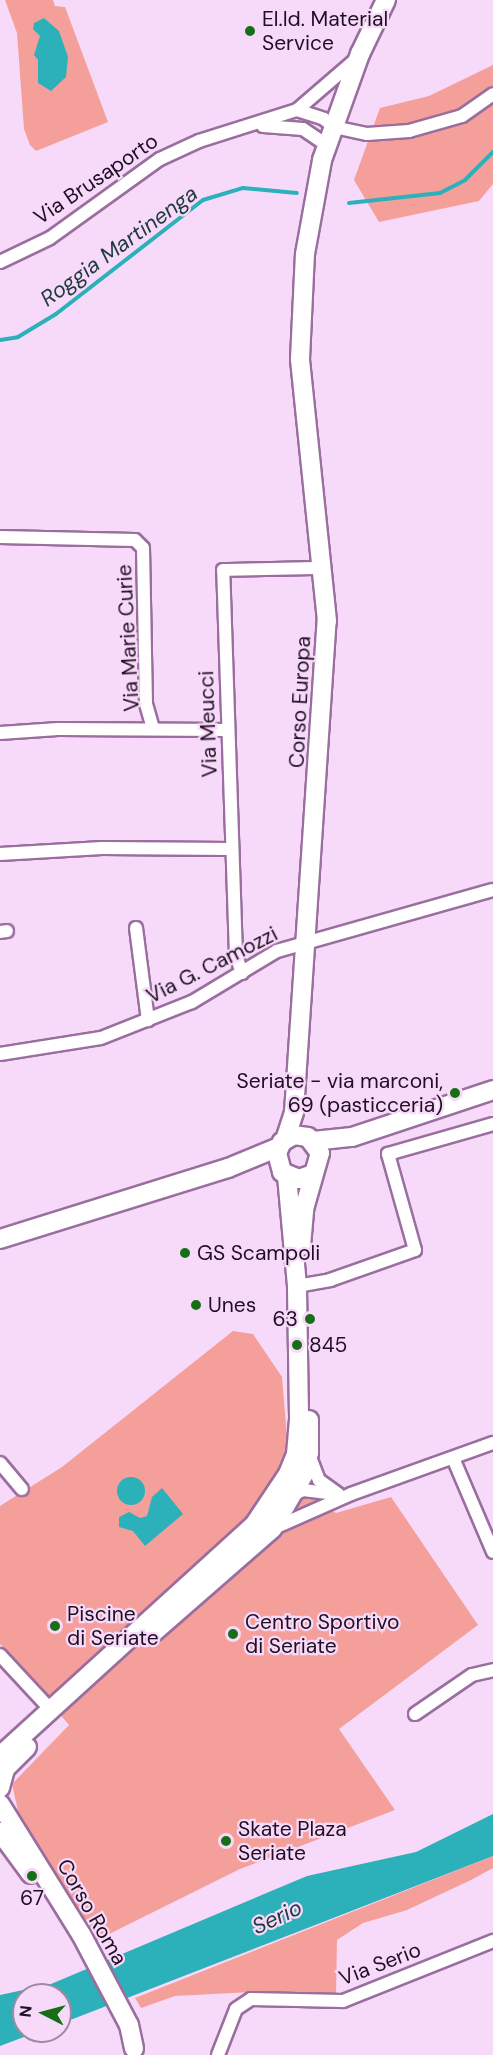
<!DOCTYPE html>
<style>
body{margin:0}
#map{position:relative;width:493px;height:2055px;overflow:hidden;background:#f7dafa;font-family:"DM Sans",sans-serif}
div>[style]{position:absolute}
.green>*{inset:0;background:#f59f9b}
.water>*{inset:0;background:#2cb0ba}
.round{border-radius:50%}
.stream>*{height:4px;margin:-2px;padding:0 2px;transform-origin:2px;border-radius:2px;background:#2cb0ba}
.roads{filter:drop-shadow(2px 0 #9a6e9f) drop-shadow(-2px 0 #9a6e9f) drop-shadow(0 2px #9a6e9f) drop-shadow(0 -2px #9a6e9f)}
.street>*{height:12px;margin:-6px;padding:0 6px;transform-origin:6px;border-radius:6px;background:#fff}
.secondary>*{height:18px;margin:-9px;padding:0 9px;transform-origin:9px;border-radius:9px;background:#fff}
.dots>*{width:16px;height:16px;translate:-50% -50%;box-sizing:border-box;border:3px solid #f7dafa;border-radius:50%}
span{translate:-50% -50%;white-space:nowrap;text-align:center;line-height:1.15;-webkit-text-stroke:4.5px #f7dafa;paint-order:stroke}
.poi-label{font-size:21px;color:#200f22}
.left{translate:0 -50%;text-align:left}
.right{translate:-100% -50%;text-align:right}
.street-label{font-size:21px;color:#200f22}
.water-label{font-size:22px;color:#213c3e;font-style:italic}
.north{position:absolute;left:12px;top:1983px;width:60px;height:60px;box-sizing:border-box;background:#f7dafa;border:2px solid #a189a4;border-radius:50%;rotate:276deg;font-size:16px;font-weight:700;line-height:24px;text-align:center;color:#200f22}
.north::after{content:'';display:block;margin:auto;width:21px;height:27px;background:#176e17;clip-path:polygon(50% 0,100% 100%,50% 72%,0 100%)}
</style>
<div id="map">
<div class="green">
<i style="clip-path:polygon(5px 0,53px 0,55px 6px,65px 7px,108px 122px,36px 151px,30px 145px,24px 129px,17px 33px)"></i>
<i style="clip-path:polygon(493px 65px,493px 184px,479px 201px,379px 222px,354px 180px,380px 108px,429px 96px)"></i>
<i style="clip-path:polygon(233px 1331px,253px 1334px,282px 1377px,291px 1485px,336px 1513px,391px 1497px,478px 1625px,339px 1729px,395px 1810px,240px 1869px,95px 1941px,18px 1811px,12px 1784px,69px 1725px,0 1644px,0 1506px,62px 1467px)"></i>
<i style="clip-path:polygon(493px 1856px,493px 1868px,471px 1880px,407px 1910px,363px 1923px,337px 1940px,336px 1995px,252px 1992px,175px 1996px,141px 2008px,135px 1998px)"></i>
</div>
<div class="water">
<i style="clip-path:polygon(44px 18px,59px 31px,68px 57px,66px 77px,51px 91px,38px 83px,38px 60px,34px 55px,40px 36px,33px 29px,34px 23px)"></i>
<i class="round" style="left:117px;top:1477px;width:28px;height:28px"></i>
<i style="clip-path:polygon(162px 1488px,183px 1514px,145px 1546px,133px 1531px,119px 1527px,119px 1517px,129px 1512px,140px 1518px,147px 1516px,152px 1497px)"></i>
<i style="clip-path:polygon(493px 1814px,493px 1856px,60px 2024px,60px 1995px,24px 1995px,24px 2031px,40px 2031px,0 2046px,0 1995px,51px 1984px,307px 1876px,416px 1852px)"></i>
</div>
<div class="stream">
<i style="left:349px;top:203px;width:92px;rotate:-6.3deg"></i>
<i style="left:440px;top:193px;width:28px;rotate:-27deg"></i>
<i style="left:465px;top:180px;width:40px;rotate:-45deg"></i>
<i style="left:0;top:340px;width:18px;rotate:-9deg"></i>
<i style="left:18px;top:337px;width:44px;rotate:-31.2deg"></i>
<i style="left:56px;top:314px;width:186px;rotate:-37.8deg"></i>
<i style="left:203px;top:200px;width:42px;rotate:-16.7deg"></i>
<i style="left:243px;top:188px;width:54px;rotate:5.3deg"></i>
</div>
<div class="roads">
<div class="street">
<i style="left:297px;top:110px;width:28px;rotate:18deg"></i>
<i style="left:324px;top:119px;width:13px;rotate:39deg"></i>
<i style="left:334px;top:127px;width:34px;rotate:12deg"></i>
<i style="left:367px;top:134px;width:42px;rotate:-4.1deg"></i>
<i style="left:409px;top:131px;width:55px;rotate:-15.8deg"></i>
<i style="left:462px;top:116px;width:38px;rotate:-35deg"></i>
<i style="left:263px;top:126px;width:40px;rotate:4.3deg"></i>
<i style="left:303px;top:129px;width:29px;rotate:34deg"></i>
<i style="left:0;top:262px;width:55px;rotate:-25.6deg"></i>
<i style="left:50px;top:238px;width:135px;rotate:-35.7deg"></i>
<i style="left:160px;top:159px;width:43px;rotate:-24.8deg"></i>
<i style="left:199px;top:141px;width:103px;rotate:-17.6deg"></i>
<i style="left:297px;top:110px;width:77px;rotate:-40.8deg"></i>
<i style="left:0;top:537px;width:135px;rotate:1.3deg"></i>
<i style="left:135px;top:540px;width:11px;rotate:45deg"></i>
<i style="left:143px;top:548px;width:156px;rotate:88.9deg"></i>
<i style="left:146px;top:704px;width:25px;rotate:74deg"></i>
<i style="left:0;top:733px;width:58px;rotate:-3.9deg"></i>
<i style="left:58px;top:729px;width:170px;rotate:0.3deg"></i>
<i style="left:0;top:854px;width:102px;rotate:-3.4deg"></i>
<i style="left:102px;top:848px;width:129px;rotate:0.4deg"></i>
<i style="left:136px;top:928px;width:93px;rotate:82.6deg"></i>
<i style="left:0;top:932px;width:7px;rotate:-8deg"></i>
<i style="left:242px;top:973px;width:18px;rotate:-109deg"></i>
<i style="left:236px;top:956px;width:386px;rotate:-91.9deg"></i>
<i style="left:223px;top:570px;width:98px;rotate:-1.2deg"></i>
<i style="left:0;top:1054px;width:102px;rotate:-9deg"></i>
<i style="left:101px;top:1038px;width:98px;rotate:-21.6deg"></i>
<i style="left:192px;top:1002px;width:99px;rotate:-31deg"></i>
<i style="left:277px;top:951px;width:224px;rotate:-15.8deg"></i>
<i style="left:297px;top:1286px;width:34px;rotate:-10deg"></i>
<i style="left:330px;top:1280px;width:90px;rotate:-19.4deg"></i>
<i style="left:415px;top:1250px;width:100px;rotate:-105.7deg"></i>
<i style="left:388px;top:1154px;width:109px;rotate:-15.9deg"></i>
<i style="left:310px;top:1457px;width:25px;rotate:69deg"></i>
<i style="left:319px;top:1480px;width:24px;rotate:36deg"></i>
<i style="left:453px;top:1458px;width:102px;rotate:66.9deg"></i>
<i style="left:0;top:1463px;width:34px;rotate:50deg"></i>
<i style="left:291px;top:1496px;width:13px;rotate:-27deg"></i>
<i style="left:303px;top:1490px;width:33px;rotate:7deg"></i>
<i style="left:272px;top:1529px;width:86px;rotate:-23.9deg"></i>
<i style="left:351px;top:1494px;width:151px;rotate:-19.8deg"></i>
<i style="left:0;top:1655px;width:75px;rotate:47.2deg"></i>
<i style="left:415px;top:1714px;width:69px;rotate:-34.4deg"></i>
<i style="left:472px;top:1675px;width:22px;rotate:-13deg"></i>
<i style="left:218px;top:2055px;width:49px;rotate:-68.6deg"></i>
<i style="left:236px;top:2009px;width:18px;rotate:-34deg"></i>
<i style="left:251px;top:1999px;width:92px;rotate:1.2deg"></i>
<i style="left:343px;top:2001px;width:162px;rotate:-21.8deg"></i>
</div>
<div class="secondary">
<i style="left:285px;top:1140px;width:29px;rotate:-72deg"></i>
<i style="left:294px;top:1112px;width:492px;rotate:-86.2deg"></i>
<i style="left:327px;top:621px;width:263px;rotate:-95.9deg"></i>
<i style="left:300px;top:359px;width:105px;rotate:-87.3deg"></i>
<i style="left:305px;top:254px;width:96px;rotate:-79.7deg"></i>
<i style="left:322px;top:160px;width:113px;rotate:-70.3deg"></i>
<i style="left:360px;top:54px;width:60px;rotate:-64.3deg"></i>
<i style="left:313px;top:1141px;width:39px;rotate:-6deg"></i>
<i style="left:352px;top:1137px;width:149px;rotate:-18.4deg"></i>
<i style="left:0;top:1239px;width:239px;rotate:-17.3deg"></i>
<i style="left:228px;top:1168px;width:55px;rotate:-22.4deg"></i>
<i style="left:301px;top:1246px;width:37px;rotate:-85deg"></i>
<i style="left:304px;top:1209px;width:58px;rotate:-74.1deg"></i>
<i style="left:320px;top:1153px;width:20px;rotate:-127deg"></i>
<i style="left:308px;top:1137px;width:14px;rotate:-172deg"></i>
<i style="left:294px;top:1135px;width:14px;rotate:150deg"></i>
<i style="left:282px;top:1142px;width:12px;rotate:114deg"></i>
<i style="left:277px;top:1153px;width:20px;rotate:75deg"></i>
<i style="left:282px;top:1172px;width:18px;rotate:22deg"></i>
<i style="left:299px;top:1179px;width:15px;rotate:-20deg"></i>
<i style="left:154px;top:1632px;width:157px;rotate:-41.1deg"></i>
<i style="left:272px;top:1529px;width:64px;rotate:-59.8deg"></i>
<i style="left:304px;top:1474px;width:22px;rotate:-77deg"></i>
<i style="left:309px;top:1453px;width:33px;rotate:-90deg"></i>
<i style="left:0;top:1756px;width:343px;rotate:-42.3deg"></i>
<i style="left:254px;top:1525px;width:61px;rotate:-56.3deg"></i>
<i style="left:288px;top:1474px;width:22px;rotate:-68deg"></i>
<i style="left:296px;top:1454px;width:38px;rotate:-85deg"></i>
<i style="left:299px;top:1416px;width:130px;rotate:-90.9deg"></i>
<i style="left:297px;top:1286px;width:110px;rotate:-95.2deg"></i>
<i style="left:0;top:1788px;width:20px;rotate:-75deg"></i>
<i style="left:5px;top:1769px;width:31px;rotate:-45deg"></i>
<i style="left:0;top:1804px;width:153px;rotate:58.1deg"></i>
<i style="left:81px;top:1934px;width:103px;rotate:62.2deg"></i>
<i style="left:129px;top:2025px;width:24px;rotate:78deg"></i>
<i style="left:0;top:1832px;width:52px;rotate:53.6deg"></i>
</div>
</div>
<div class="dots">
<i style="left:250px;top:31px;background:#176e17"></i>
<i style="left:455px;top:1093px;background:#176e17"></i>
<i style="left:185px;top:1253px;background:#176e17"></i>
<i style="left:196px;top:1305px;background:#176e17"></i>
<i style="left:310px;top:1319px;background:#176e17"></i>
<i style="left:297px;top:1345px;background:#176e17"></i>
<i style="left:55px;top:1626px;background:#176e17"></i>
<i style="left:233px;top:1634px;background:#176e17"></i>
<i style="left:226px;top:1841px;background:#176e17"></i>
<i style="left:32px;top:1876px;background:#176e17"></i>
</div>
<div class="poi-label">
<span class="left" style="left:262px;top:31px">El.Id. Material<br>Service</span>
<span class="right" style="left:443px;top:1093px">Seriate - via marconi,<br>69 (pasticceria)</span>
<span class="left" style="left:197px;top:1253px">GS Scampoli</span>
<span class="left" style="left:208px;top:1305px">Unes</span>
<span class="right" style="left:298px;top:1319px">63</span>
<span class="left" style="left:309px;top:1345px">845</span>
<span class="left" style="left:67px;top:1626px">Piscine<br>di Seriate</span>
<span class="left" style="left:245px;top:1634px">Centro Sportivo<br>di Seriate</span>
<span class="left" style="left:238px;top:1841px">Skate Plaza<br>Seriate</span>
<span style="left:32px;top:1898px">67</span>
</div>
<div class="street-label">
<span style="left:96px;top:179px;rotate:-34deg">Via Brusaporto</span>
<span style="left:128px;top:638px;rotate:-93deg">Via Marie Curie</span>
<span style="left:300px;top:702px;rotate:-87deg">Corso Europa</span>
<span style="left:208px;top:724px;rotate:-92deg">Via Meucci</span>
<span style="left:212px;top:965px;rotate:-27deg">Via G. Camozzi</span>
<span style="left:92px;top:1912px;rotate:60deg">Corso Roma</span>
<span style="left:380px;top:1964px;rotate:-21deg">Via Serio</span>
</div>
<div class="water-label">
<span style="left:119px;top:246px;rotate:-36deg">Roggia Martinenga</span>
<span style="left:277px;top:1917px;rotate:-25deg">Serio</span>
</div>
<div class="north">N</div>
</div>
